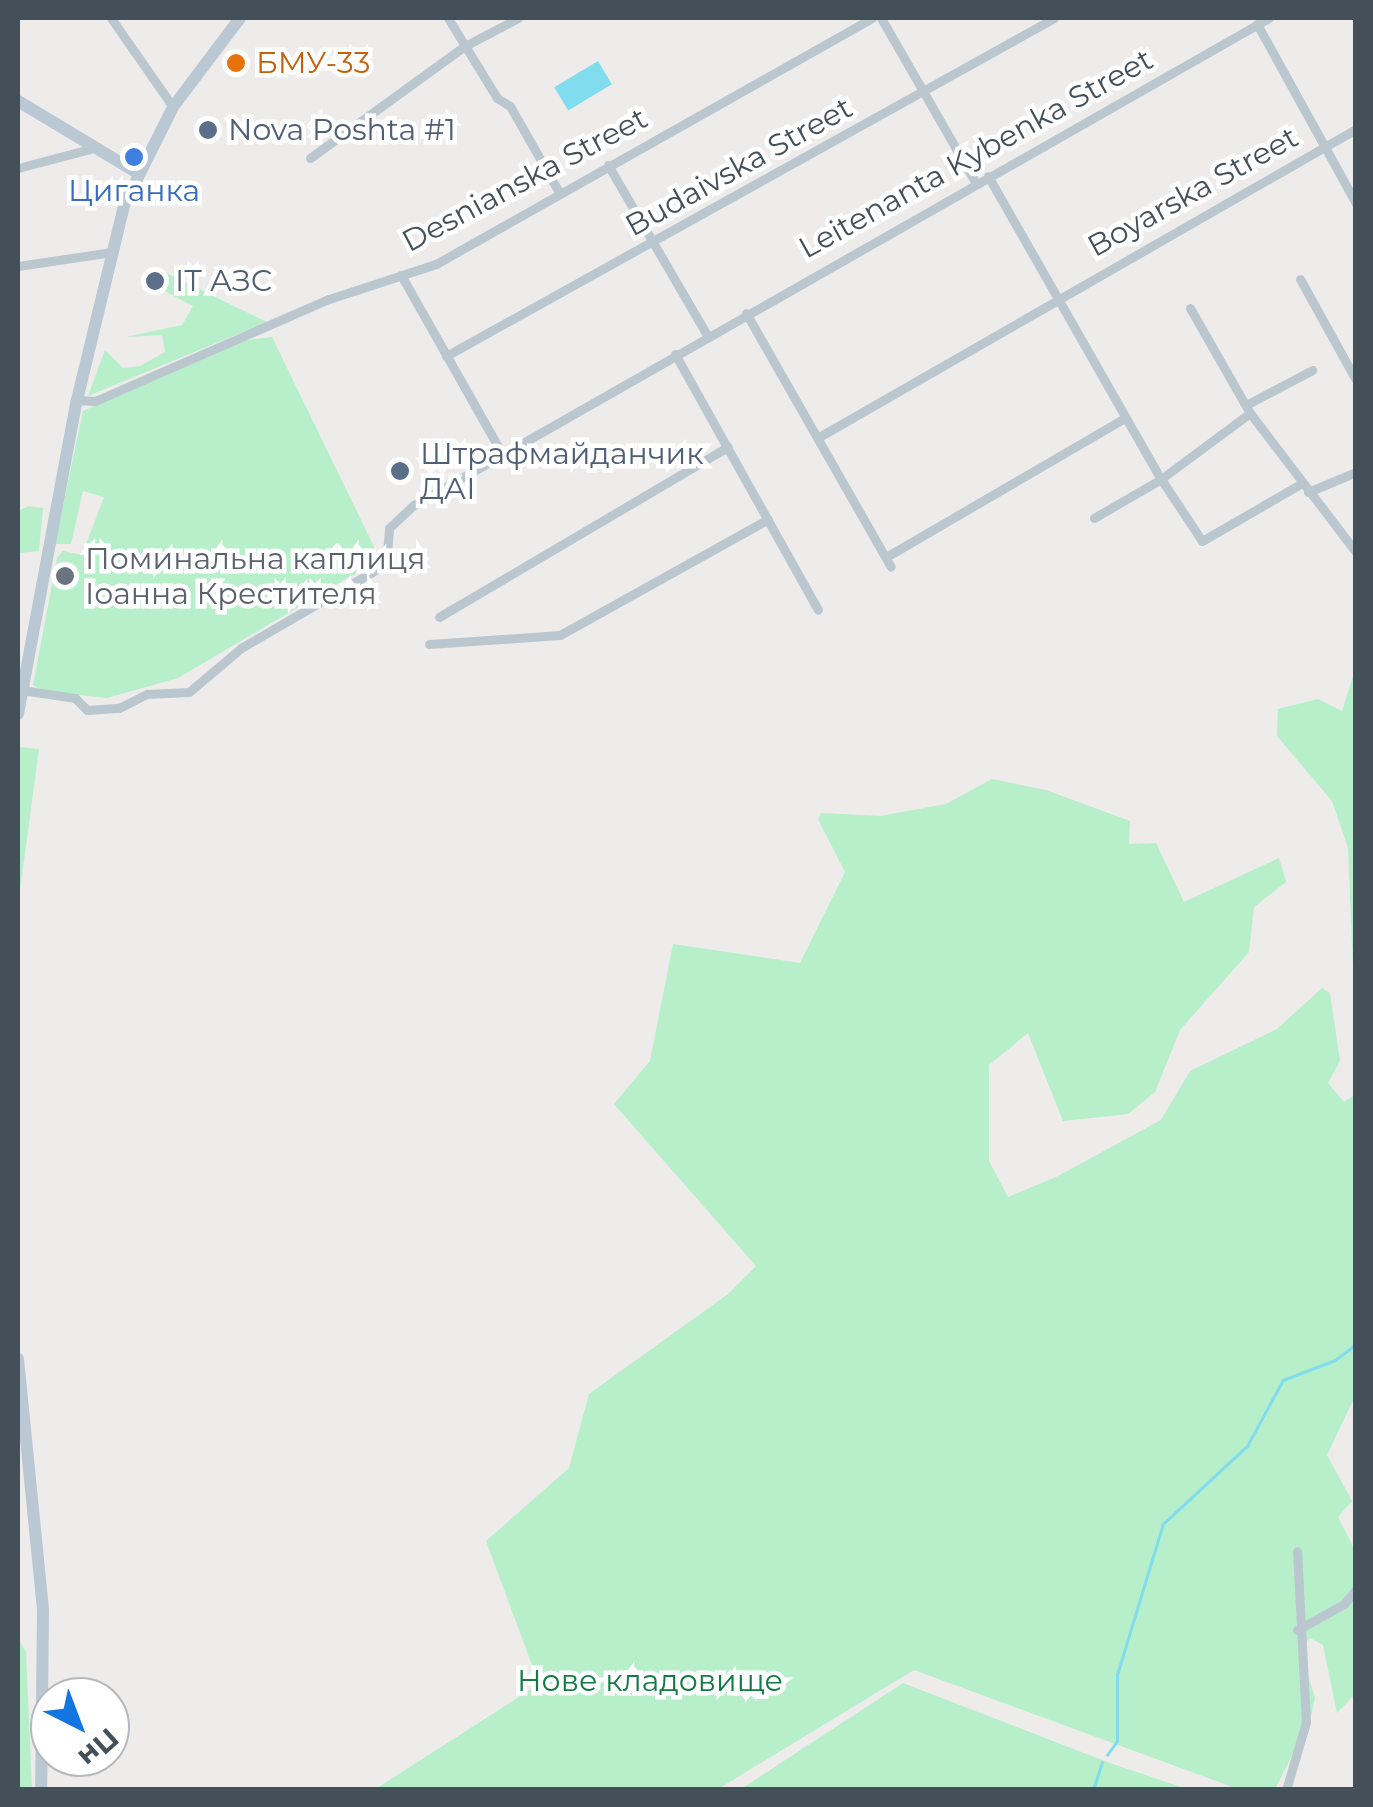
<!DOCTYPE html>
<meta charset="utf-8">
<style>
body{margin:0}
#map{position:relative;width:1373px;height:1807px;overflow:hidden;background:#eeebeb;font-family:Montserrat,sans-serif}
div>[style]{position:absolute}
.green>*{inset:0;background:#b6efca}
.water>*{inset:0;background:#81dcee;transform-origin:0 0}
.stream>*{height:2.5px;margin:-1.25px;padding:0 1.25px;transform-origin:1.25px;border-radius:1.25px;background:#81dcee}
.street>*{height:9px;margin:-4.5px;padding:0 4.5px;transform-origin:4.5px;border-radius:4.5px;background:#bbc7cf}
.secondary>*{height:12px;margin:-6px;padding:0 6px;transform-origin:6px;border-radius:6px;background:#bac8d4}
.dots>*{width:28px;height:28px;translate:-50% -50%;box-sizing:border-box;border:5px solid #fff;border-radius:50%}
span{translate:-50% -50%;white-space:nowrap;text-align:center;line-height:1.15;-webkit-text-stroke:9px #fff;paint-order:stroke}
.food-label{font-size:30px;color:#c56008}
.left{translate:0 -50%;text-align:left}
.service-label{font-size:30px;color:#4e5e75}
.street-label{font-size:30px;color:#434f59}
.shop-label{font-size:30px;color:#366cbe}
.worship-label{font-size:30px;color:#5b616d}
.park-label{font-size:30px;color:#137b43}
.frame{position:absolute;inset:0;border:20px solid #434f59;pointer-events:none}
.north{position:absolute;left:30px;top:1677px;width:100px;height:100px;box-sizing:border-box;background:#fff;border:2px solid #b4b9bd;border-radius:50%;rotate:138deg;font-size:28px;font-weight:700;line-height:40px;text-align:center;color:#434f59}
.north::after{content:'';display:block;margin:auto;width:35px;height:45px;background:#1275e1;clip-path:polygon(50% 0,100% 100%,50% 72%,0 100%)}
</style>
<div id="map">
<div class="green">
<i style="clip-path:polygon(166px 273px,267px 322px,88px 396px,105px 350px,123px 368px,140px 366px,165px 352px,162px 335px,126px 337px,182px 325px,193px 306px,159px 288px)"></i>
<i style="clip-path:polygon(272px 337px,380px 559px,178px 678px,107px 698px,41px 691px,33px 685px,57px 558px,63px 551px,82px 555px,104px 497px,83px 491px,71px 544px,55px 544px,83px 411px,247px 340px)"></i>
<i style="clip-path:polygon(29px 506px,43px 508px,39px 551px,18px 553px,18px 511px)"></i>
<i style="clip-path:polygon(1355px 670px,1355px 1016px,1348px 848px,1332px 801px,1277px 736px,1278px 709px,1318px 699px,1342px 711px)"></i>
<i style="clip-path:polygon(19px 747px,39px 749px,18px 905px,18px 756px)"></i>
<i style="clip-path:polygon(992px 779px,1046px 790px,1130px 821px,1129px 844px,1156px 843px,1184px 902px,1279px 858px,1286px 882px,1254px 907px,1249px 952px,1180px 1030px,1155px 1092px,1128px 1114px,1063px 1121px,1028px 1033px,989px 1065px,989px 1161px,1008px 1197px,1058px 1176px,1161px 1120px,1190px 1071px,1277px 1029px,1322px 988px,1330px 993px,1340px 1061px,1328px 1083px,1344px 1102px,1356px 1094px,1355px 1396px,1327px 1455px,1352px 1501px,1338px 1517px,1355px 1550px,1355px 1694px,1337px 1713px,1323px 1645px,1310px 1638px,1300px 1649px,1315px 1698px,1310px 1721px,1275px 1789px,1238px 1789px,914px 1670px,718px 1789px,374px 1790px,539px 1684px,486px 1541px,569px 1468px,589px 1394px,728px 1294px,756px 1266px,614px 1104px,650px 1061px,673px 944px,800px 963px,845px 872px,818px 819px,821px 813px,880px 816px,946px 804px)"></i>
<i style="clip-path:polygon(18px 1638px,26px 1652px,32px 1789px,18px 1789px)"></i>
<i style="clip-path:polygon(903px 1683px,1110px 1763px,1187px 1789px,741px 1789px)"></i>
</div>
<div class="water">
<i style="left:598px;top:61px;width:27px;height:51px;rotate:59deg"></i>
</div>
<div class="stream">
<i style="left:1107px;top:1755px;width:17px;rotate:-54deg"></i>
<i style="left:1117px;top:1741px;width:66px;rotate:-90deg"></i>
<i style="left:1117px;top:1675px;width:158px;rotate:-73.1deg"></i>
<i style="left:1163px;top:1524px;width:115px;rotate:-42.9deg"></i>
<i style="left:1247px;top:1446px;width:75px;rotate:-61.4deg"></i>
<i style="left:1283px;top:1380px;width:56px;rotate:-21deg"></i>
<i style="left:1335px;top:1360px;width:26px;rotate:-37deg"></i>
<i style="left:1093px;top:1790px;width:29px;rotate:-72deg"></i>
</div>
<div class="street">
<i style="left:111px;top:18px;width:108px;rotate:55.1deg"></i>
<i style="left:448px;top:18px;width:94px;rotate:58.5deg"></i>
<i style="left:497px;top:98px;width:15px;rotate:32deg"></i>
<i style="left:510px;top:106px;width:101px;rotate:60.4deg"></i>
<i style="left:881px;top:18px;width:190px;rotate:60.1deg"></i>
<i style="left:1257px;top:24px;width:205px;rotate:61.1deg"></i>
<i style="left:310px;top:158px;width:191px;rotate:-35.9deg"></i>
<i style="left:465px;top:46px;width:60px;rotate:-27.8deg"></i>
<i style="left:608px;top:165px;width:197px;rotate:59.8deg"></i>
<i style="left:18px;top:168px;width:74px;rotate:-14.8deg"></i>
<i style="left:988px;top:176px;width:349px;rotate:60.3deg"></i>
<i style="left:1161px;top:479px;width:111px;rotate:-36.6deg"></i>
<i style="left:18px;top:266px;width:95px;rotate:-8.5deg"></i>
<i style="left:401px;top:275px;width:203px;rotate:60.5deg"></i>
<i style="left:1300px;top:279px;width:115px;rotate:61deg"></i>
<i style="left:1190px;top:308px;width:121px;rotate:60.3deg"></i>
<i style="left:1250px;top:413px;width:175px;rotate:52.7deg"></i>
<i style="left:746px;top:313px;width:292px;rotate:60.3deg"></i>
<i style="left:675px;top:354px;width:293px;rotate:60.8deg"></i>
<i style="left:446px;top:356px;width:696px;rotate:-29.07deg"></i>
<i style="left:77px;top:400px;width:18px;rotate:3deg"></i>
<i style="left:95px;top:401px;width:255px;rotate:-23.6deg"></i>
<i style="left:329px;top:299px;width:113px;rotate:-18.1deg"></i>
<i style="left:436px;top:264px;width:501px;rotate:-29.43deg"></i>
<i style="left:1246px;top:405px;width:75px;rotate:-27.9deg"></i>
<i style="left:819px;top:437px;width:619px;rotate:-29.84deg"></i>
<i style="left:1308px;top:492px;width:52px;rotate:-22.6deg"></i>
<i style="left:1094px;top:518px;width:78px;rotate:-30.2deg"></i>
<i style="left:1161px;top:479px;width:74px;rotate:56.5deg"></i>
<i style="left:1202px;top:541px;width:116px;rotate:-30.1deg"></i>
<i style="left:886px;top:557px;width:276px;rotate:-30.2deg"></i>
<i style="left:439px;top:617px;width:335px;rotate:-30.5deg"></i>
<i style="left:429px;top:644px;width:131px;rotate:-3.9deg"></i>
<i style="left:560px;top:635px;width:238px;rotate:-29.1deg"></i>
<i style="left:22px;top:690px;width:54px;rotate:8.6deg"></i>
<i style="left:75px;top:698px;width:17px;rotate:45deg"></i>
<i style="left:87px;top:710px;width:32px;rotate:-4deg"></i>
<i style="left:119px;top:708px;width:31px;rotate:-27deg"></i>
<i style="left:147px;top:694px;width:42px;rotate:-2.7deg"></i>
<i style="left:189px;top:692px;width:68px;rotate:-40.2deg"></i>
<i style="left:241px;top:648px;width:168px;rotate:-30.1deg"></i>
<i style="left:386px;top:564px;width:36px;rotate:-85deg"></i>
<i style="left:389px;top:528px;width:34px;rotate:-43deg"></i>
<i style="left:414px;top:505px;width:984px;rotate:-29.67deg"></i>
<i style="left:1297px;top:1630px;width:54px;rotate:-29deg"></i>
<i style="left:1344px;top:1604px;width:19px;rotate:-51deg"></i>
<i style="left:1286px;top:1790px;width:71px;rotate:-73.6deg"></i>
<i style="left:1306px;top:1722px;width:171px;rotate:-93deg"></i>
</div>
<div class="secondary">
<i style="left:18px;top:101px;width:138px;rotate:31deg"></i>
<i style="left:18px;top:714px;width:319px;rotate:-79.4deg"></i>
<i style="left:77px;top:400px;width:201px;rotate:-76.4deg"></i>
<i style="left:124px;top:205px;width:110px;rotate:-63.4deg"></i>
<i style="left:173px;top:107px;width:111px;rotate:-53deg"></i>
<i style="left:18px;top:1359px;width:252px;rotate:84.3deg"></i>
<i style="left:43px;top:1610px;width:180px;rotate:90.6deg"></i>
</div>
<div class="dots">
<i style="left:236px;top:63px;background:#e8710a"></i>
<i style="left:208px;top:130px;background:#5c6f8a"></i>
<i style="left:134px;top:157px;background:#3f7fe0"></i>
<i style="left:155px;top:281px;background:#5c6f8a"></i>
<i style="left:400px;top:471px;background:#5c6f8a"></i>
<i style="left:65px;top:576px;background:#6b7280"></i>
</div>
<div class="food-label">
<span class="left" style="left:256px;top:63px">БМУ-33</span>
</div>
<div class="service-label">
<span class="left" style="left:228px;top:130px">Nova Poshta #1</span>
<span class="left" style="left:175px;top:281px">ІТ АЗС</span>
<span class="left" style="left:420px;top:471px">Штрафмайданчик<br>ДАІ</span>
</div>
<div class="street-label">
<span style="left:976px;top:154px;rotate:-29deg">Leitenanta Kybenka Street</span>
<span style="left:739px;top:167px;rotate:-29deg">Budaivska Street</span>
<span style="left:525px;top:180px;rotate:-28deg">Desnianska Street</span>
<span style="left:1193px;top:192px;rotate:-29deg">Boyarska Street</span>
</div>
<div class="shop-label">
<span style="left:134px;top:191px">Циганка</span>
</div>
<div class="worship-label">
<span class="left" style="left:85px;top:576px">Поминальна каплиця<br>Іоанна Крестителя</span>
</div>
<div class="park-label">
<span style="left:650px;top:1681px">Нове кладовище</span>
</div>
<div class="frame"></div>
<div class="north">Пн</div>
</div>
